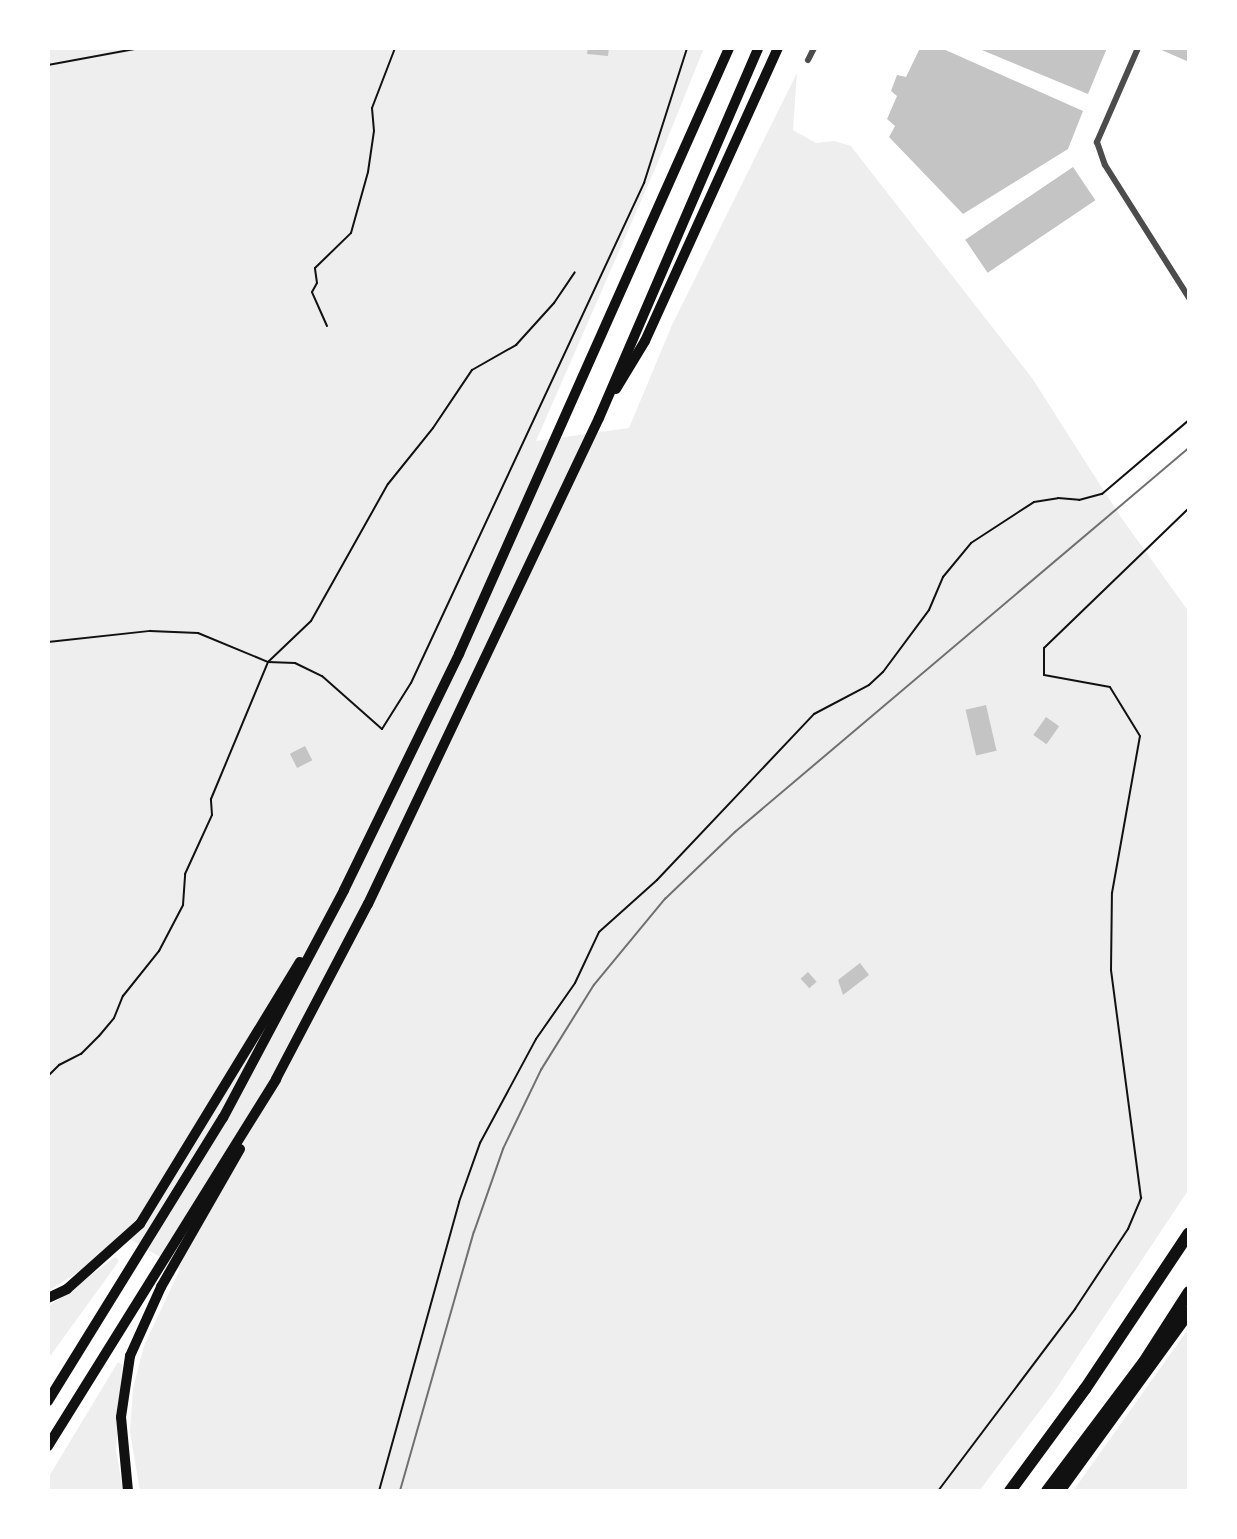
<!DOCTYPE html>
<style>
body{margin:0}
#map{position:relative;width:1237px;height:1539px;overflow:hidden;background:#fff;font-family:"DejaVu Sans",sans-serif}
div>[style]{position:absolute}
.green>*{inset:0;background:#eee}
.building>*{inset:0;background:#c4c4c4;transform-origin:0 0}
.path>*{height:2px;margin:-1px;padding:0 1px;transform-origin:1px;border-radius:1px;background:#111}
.minor>*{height:6px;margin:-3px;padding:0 3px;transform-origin:3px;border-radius:3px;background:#4c4c4c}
.trunk>*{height:10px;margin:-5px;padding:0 5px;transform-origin:5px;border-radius:5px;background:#111}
.motorway>*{height:12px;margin:-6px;padding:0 6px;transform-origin:6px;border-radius:6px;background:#111}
.tram>*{height:1.5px;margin:-0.75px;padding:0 0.75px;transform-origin:0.75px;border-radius:0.75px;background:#707070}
span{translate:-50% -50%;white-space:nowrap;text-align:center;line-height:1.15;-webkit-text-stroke:6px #fff;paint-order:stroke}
.frame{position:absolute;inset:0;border:50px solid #fff;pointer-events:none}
</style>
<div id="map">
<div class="green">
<i style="clip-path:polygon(48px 48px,704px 48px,658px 162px,536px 441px,629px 428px,672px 325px,797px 73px,793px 130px,816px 143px,834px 141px,851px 146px,864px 163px,1032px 378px,1120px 516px,1189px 612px,1189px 1189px,1054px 1392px,979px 1491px,140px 1491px,130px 1432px,133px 1388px,144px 1346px,180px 1269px,130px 1239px,48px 1291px)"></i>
<i style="clip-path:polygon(115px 1257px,119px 1261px,48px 1359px,48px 1307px)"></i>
<i style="clip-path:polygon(1189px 1328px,1189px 1484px,1185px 1491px,1073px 1491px)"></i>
<i style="clip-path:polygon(118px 1362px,122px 1365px,116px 1450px,123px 1491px,48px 1491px,48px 1478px)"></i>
</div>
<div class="building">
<i style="clip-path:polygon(588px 48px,609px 48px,608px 56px,587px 54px)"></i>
<i style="clip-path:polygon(920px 48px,941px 48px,1083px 111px,1068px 149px,963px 214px,889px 137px,895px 126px,887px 119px,897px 96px,891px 91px,897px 75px,906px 77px)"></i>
<i style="clip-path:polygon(977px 48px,1107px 48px,1088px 94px)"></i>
<i style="clip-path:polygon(1157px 48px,1189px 48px,1189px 62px)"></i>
<i style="left:1073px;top:167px;width:40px;height:130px;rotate:56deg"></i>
<i style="left:986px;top:705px;width:47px;height:21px;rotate:77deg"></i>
<i style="left:1046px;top:717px;width:16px;height:22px;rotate:35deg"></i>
<i style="left:305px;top:746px;width:16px;height:17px;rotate:63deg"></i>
<i style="clip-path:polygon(860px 963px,869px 975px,843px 995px,838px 980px)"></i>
<i style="left:808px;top:972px;width:13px;height:10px;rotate:48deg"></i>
</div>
<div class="path">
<i style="left:48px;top:65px;width:95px;rotate:-10.4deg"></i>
<i style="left:327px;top:326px;width:37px;rotate:-114deg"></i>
<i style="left:312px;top:292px;width:10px;rotate:-61deg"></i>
<i style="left:317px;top:283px;width:15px;rotate:-98deg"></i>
<i style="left:315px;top:268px;width:50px;rotate:-44.2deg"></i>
<i style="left:351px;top:233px;width:63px;rotate:-74.4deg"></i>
<i style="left:368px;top:172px;width:41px;rotate:-81.7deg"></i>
<i style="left:374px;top:131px;width:23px;rotate:-95deg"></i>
<i style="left:372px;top:108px;width:64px;rotate:-69deg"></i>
<i style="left:48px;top:642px;width:103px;rotate:-6.2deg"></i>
<i style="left:150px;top:631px;width:48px;rotate:2.4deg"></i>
<i style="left:198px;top:633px;width:76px;rotate:22.5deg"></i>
<i style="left:268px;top:662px;width:59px;rotate:-43.6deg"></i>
<i style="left:311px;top:621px;width:157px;rotate:-60.7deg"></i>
<i style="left:388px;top:484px;width:72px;rotate:-51.2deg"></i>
<i style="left:433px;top:428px;width:70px;rotate:-56.1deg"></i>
<i style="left:472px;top:370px;width:51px;rotate:-29.6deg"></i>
<i style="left:516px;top:345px;width:57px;rotate:-47.9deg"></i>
<i style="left:554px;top:303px;width:37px;rotate:-56deg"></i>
<i style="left:48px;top:1076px;width:16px;rotate:-45deg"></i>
<i style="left:59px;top:1065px;width:25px;rotate:-27deg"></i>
<i style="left:81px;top:1054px;width:25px;rotate:-45deg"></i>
<i style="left:99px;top:1036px;width:23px;rotate:-50deg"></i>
<i style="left:114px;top:1018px;width:24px;rotate:-68deg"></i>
<i style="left:123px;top:996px;width:58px;rotate:-51.3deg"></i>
<i style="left:159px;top:951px;width:52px;rotate:-62.4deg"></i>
<i style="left:183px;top:905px;width:31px;rotate:-86deg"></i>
<i style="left:185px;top:874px;width:65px;rotate:-65.4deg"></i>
<i style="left:212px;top:815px;width:16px;rotate:-94deg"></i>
<i style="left:211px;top:799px;width:148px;rotate:-67.4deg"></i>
<i style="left:268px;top:662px;width:27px;rotate:2deg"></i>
<i style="left:295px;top:663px;width:30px;rotate:26deg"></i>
<i style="left:322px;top:676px;width:80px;rotate:41.5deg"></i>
<i style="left:382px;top:729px;width:54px;rotate:-57.8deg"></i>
<i style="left:411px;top:683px;width:552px;rotate:-65.01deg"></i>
<i style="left:644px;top:183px;width:142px;rotate:-72.3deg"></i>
<i style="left:379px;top:1491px;width:300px;rotate:-74.5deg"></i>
<i style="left:459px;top:1202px;width:63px;rotate:-70.4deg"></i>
<i style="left:480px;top:1143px;width:118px;rotate:-61.7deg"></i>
<i style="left:536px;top:1039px;width:68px;rotate:-55.1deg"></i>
<i style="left:575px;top:983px;width:56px;rotate:-64.8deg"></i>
<i style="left:599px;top:932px;width:78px;rotate:-41.9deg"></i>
<i style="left:657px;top:880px;width:228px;rotate:-46.6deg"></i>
<i style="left:814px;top:714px;width:62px;rotate:-27.8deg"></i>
<i style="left:869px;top:685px;width:19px;rotate:-43deg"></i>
<i style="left:883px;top:672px;width:77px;rotate:-53.4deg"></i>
<i style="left:929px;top:610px;width:36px;rotate:-67deg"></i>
<i style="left:943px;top:577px;width:44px;rotate:-50.5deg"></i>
<i style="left:971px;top:543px;width:75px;rotate:-33.1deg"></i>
<i style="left:1034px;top:502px;width:24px;rotate:-9deg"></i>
<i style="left:1058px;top:498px;width:21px;rotate:5deg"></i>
<i style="left:1079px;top:500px;width:24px;rotate:-15deg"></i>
<i style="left:1102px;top:494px;width:114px;rotate:-40.4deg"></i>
<i style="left:938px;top:1491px;width:228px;rotate:-53deg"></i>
<i style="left:1075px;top:1309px;width:96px;rotate:-56.5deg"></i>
<i style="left:1128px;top:1229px;width:34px;rotate:-67deg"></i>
<i style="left:1141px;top:1198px;width:230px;rotate:-97.5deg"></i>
<i style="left:1111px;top:970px;width:77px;rotate:-89.3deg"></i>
<i style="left:1112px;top:893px;width:159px;rotate:-79.9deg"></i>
<i style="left:1140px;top:736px;width:57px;rotate:-121.5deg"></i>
<i style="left:1110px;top:687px;width:67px;rotate:-169.7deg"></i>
<i style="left:1044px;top:675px;width:27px;rotate:-90deg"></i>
<i style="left:1044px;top:648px;width:202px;rotate:-44deg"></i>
</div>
<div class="minor">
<i style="left:1138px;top:48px;width:103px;rotate:113.6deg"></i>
<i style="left:1097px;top:142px;width:24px;rotate:71deg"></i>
<i style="left:1105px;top:165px;width:157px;rotate:57.7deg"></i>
<i style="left:808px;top:60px;width:13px;rotate:-63deg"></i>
</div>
<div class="trunk">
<i style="left:616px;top:389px;width:56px;rotate:-58.9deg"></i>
<i style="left:645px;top:341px;width:322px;rotate:-65.6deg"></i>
<i style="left:48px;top:1298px;width:21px;rotate:-25deg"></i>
<i style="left:67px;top:1289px;width:98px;rotate:-41.7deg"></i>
<i style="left:140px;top:1224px;width:307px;rotate:-58.6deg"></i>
<i style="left:48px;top:1401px;width:333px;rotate:-58.3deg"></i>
<i style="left:223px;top:1118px;width:258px;rotate:-62deg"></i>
<i style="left:344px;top:890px;width:263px;rotate:-64deg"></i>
<i style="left:459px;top:654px;width:663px;rotate:-65.98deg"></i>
<i style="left:48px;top:1446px;width:432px;rotate:-58.1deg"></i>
<i style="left:276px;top:1079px;width:198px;rotate:-62.3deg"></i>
<i style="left:368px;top:904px;width:538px;rotate:-64.58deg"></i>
<i style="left:599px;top:418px;width:403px;rotate:-66.7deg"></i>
<i style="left:128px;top:1491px;width:74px;rotate:-95.4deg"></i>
<i style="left:121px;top:1417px;width:62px;rotate:-81.6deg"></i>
<i style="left:130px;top:1356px;width:76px;rotate:-65.8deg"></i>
<i style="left:161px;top:1287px;width:159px;rotate:-60.2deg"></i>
</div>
<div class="motorway">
<i style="left:1010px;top:1491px;width:127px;rotate:-53.7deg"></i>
<i style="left:1085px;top:1389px;width:187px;rotate:-56.3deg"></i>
<i style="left:1047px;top:1491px;width:161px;rotate:-53.1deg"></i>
<i style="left:1144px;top:1362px;width:83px;rotate:-57.3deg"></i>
<i style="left:1059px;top:1491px;width:221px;rotate:-54deg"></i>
</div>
<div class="tram">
<i style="left:400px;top:1491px;width:269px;rotate:-74.1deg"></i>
<i style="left:474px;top:1232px;width:88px;rotate:-70.7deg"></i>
<i style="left:503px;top:1149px;width:88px;rotate:-64.3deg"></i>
<i style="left:541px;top:1070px;width:100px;rotate:-58.1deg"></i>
<i style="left:594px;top:985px;width:112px;rotate:-50.5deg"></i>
<i style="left:665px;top:899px;width:97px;rotate:-43.7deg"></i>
<i style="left:735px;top:832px;width:595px;rotate:-40.23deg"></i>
</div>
<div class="frame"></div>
</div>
